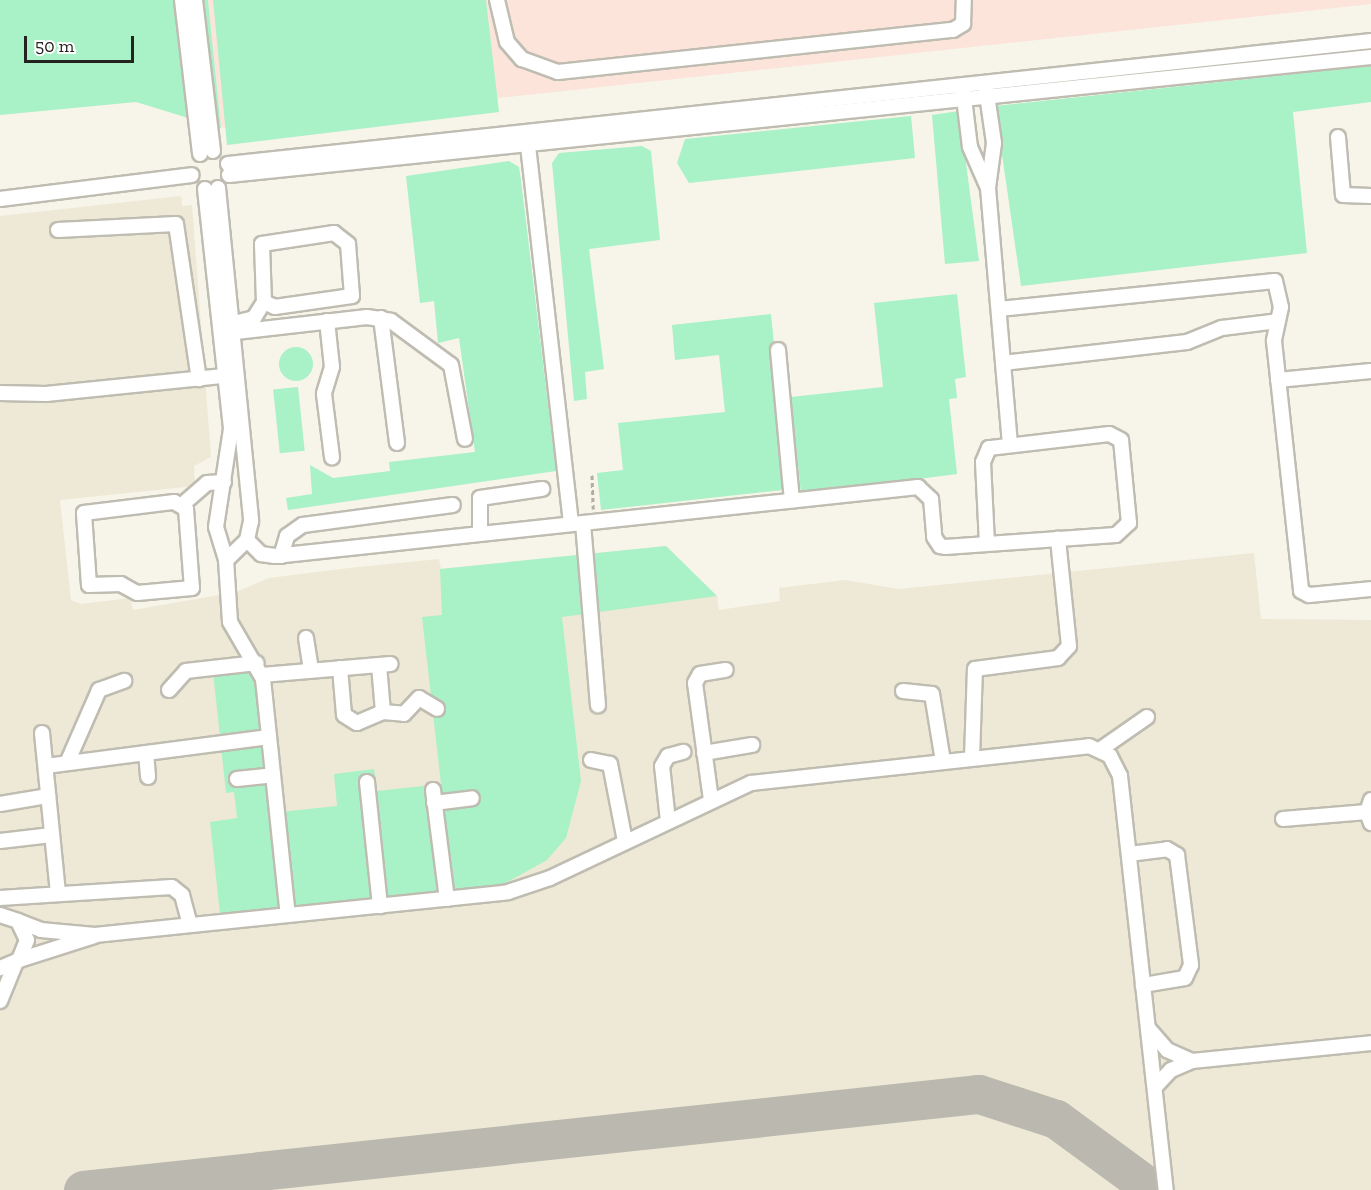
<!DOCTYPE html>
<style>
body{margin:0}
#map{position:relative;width:1371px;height:1190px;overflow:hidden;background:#f7f4e9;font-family:"Zilla Slab",serif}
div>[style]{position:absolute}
.built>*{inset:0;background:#eee9d6}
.industrial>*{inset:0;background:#fce4da}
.green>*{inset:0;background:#a9f1c6;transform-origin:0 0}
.round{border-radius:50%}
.taxiway>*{height:39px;margin:-19.5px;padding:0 19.5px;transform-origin:19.5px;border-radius:19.5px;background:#bab8af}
.path>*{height:3px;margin-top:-1.5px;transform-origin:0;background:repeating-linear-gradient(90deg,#afada4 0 4.5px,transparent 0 7.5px)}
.roads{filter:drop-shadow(2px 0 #bfbcb1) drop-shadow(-2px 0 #bfbcb1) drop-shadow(0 2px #bfbcb1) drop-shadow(0 -2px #bfbcb1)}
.minor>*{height:14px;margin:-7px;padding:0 7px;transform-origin:7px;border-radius:7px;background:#fff}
span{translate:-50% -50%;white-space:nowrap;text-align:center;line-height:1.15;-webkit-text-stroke:4.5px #fff;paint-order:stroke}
.scale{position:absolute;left:24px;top:36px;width:110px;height:27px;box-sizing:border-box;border:3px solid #24231f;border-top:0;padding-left:8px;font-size:18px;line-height:21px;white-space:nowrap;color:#24231f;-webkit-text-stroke:4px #fff;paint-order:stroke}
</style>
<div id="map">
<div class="built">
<i style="clip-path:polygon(181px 196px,182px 206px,192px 205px,211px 457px,194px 466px,195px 486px,60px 500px,71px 600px,81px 604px,130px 598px,133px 610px,236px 592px,269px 578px,349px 568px,439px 559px,441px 569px,666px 546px,717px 596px,719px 610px,780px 601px,779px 588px,845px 580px,899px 589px,1254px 553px,1261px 619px,1371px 620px,1371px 1190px,0 1190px,0 216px)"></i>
</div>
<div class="industrial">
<i style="clip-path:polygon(208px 0,1371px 0,1371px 4px,221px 128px)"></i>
</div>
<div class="green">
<i style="clip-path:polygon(0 0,208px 0,221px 128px,136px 102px,0 115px)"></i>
<i style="clip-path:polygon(213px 0,486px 0,499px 112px,227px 145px)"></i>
<i style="clip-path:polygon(1371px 66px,1371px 102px,1293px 112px,1307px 253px,1021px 286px,995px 106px)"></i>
<i style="clip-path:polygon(959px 111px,979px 261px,945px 264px,932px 115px)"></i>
<i style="clip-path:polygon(911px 116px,915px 158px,689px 183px,677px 163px,685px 139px)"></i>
<i style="clip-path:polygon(642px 146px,651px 151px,660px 240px,589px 249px,604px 369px,585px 372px,587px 399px,574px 401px,552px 163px,559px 153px)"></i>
<i style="clip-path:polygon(509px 161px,519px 167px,521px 180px,556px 471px,288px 510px,286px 498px,312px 494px,310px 465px,333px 478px,390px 471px,389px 462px,475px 452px,459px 338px,438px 343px,434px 301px,420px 303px,406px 176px)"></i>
<i style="clip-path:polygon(957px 294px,966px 377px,955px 379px,957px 398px,949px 399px,957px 474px,801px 494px,791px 397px,883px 387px,874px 303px)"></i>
<i style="clip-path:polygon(771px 314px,785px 451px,779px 452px,783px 490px,601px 510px,597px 473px,623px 470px,618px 423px,725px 412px,719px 355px,675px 360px,672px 325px)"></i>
<i class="round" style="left:279px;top:347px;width:34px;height:34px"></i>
<i style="left:298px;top:387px;width:64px;height:25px;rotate:84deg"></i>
<i style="clip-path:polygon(666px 546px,717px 596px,562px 617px,581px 781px,566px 838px,547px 860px,502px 885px,220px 914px,210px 822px,237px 818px,234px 792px,226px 793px,213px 672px,262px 667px,280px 812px,337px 806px,334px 774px,374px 769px,377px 791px,441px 784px,422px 617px,442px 615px,440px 569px)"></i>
</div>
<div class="taxiway">
<i style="left:83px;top:1190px;width:901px;rotate:-6.12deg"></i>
<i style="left:979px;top:1094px;width:81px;rotate:18deg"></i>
<i style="left:1056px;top:1119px;width:120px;rotate:36.2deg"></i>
</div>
<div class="path">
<i style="left:592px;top:475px;width:34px;rotate:88deg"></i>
</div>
<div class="roads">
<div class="minor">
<i style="left:182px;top:0;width:155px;rotate:83.3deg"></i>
<i style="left:195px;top:0;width:152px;rotate:83.2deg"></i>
<i style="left:497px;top:0;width:43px;rotate:76.6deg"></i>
<i style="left:507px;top:42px;width:23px;rotate:49deg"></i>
<i style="left:522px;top:59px;width:38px;rotate:20deg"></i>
<i style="left:558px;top:72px;width:397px;rotate:-6.1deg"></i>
<i style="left:953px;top:30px;width:12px;rotate:-31deg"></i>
<i style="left:963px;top:24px;width:24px;rotate:-88deg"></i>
<i style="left:986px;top:88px;width:56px;rotate:81.7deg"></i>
<i style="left:994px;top:143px;width:45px;rotate:97.6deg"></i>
<i style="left:988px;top:188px;width:258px;rotate:85.1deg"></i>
<i style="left:963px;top:90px;width:57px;rotate:83deg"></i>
<i style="left:970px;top:147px;width:45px;rotate:66.3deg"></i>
<i style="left:527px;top:137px;width:389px;rotate:83.5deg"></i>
<i style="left:1338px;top:137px;width:58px;rotate:85.1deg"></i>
<i style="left:1343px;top:195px;width:28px;rotate:2deg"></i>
<i style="left:228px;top:164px;width:1150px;rotate:-6.14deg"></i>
<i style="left:229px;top:175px;width:1148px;rotate:-5.9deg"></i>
<i style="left:218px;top:188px;width:335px;rotate:84.3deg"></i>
<i style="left:251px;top:521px;width:19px;rotate:102deg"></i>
<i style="left:247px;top:540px;width:29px;rotate:136deg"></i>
<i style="left:205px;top:189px;width:241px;rotate:83.8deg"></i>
<i style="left:231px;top:429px;width:99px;rotate:98.7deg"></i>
<i style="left:216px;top:527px;width:34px;rotate:73deg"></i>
<i style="left:226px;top:560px;width:62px;rotate:86.3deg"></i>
<i style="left:230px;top:622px;width:66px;rotate:59.9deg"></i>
<i style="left:263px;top:679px;width:237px;rotate:84deg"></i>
<i style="left:0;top:199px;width:193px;rotate:-7.1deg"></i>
<i style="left:58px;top:230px;width:118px;rotate:-2.9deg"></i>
<i style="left:176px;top:224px;width:157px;rotate:81.6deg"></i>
<i style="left:334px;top:233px;width:18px;rotate:38deg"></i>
<i style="left:348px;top:244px;width:52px;rotate:85.6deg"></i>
<i style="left:352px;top:296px;width:78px;rotate:171.9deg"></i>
<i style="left:275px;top:307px;width:12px;rotate:-156deg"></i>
<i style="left:264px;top:302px;width:58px;rotate:-92deg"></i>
<i style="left:262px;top:244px;width:73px;rotate:-8.7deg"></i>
<i style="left:999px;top:309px;width:277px;rotate:-5.8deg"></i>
<i style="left:1275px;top:281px;width:27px;rotate:77deg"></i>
<i style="left:1281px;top:307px;width:35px;rotate:102deg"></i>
<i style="left:1274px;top:341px;width:251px;rotate:83.8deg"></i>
<i style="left:1301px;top:591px;width:9px;rotate:27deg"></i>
<i style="left:1309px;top:595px;width:62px;rotate:-5.5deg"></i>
<i style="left:381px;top:318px;width:126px;rotate:82.7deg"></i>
<i style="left:327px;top:321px;width:46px;rotate:83.8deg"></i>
<i style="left:332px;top:367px;width:28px;rotate:107deg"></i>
<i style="left:324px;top:394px;width:64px;rotate:82.8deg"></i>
<i style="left:226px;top:325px;width:29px;rotate:-14deg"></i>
<i style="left:254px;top:318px;width:19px;rotate:-58deg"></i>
<i style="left:227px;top:333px;width:141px;rotate:-6.5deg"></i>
<i style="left:367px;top:317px;width:24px;rotate:9deg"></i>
<i style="left:391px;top:321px;width:74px;rotate:36.3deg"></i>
<i style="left:451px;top:365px;width:75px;rotate:79.3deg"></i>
<i style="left:778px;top:350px;width:151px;rotate:84.7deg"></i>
<i style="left:1003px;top:363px;width:185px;rotate:-6.5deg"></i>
<i style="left:1187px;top:342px;width:38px;rotate:-22deg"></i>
<i style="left:1222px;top:328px;width:56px;rotate:-7.1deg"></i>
<i style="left:1278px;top:380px;width:93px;rotate:-5.5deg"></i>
<i style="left:0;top:393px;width:46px;rotate:1.2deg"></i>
<i style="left:46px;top:394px;width:189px;rotate:-5.8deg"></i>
<i style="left:174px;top:502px;width:14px;rotate:30deg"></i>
<i style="left:186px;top:509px;width:79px;rotate:85.7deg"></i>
<i style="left:192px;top:588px;width:55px;rotate:174.8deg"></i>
<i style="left:137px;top:593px;width:18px;rotate:-151deg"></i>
<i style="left:121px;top:584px;width:32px;rotate:178deg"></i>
<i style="left:89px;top:585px;width:72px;rotate:-94deg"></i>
<i style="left:84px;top:513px;width:91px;rotate:-7deg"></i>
<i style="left:183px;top:504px;width:32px;rotate:-41deg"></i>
<i style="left:207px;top:483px;width:17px;rotate:-3deg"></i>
<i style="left:583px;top:523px;width:183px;rotate:85.3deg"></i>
<i style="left:480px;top:534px;width:36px;rotate:-90deg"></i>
<i style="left:480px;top:498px;width:63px;rotate:-8.3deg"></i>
<i style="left:247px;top:540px;width:20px;rotate:45deg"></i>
<i style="left:261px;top:554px;width:14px;rotate:8deg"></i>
<i style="left:275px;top:556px;width:647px;rotate:-6.12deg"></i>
<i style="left:918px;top:487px;width:18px;rotate:43deg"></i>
<i style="left:931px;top:499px;width:38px;rotate:85deg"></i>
<i style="left:934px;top:537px;width:11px;rotate:56deg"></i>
<i style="left:940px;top:546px;width:5px;rotate:11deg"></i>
<i style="left:945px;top:547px;width:171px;rotate:-4deg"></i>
<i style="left:1116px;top:535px;width:18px;rotate:-43deg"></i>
<i style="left:1129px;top:523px;width:83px;rotate:-95.5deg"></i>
<i style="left:1121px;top:440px;width:13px;rotate:-153deg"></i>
<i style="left:1109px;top:434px;width:121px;rotate:173.3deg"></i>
<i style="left:989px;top:448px;width:15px;rotate:113deg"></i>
<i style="left:983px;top:462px;width:82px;rotate:87.2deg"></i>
<i style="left:281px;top:556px;width:21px;rotate:-73deg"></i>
<i style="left:287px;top:536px;width:19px;rotate:-35deg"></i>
<i style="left:303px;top:525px;width:151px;rotate:-7.6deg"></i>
<i style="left:306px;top:638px;width:33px;rotate:81deg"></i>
<i style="left:340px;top:668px;width:47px;rotate:85.1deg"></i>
<i style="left:344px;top:715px;width:15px;rotate:32deg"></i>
<i style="left:357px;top:723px;width:28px;rotate:-23deg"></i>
<i style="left:383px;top:712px;width:47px;rotate:-94.9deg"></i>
<i style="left:262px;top:675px;width:129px;rotate:-4.9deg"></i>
<i style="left:169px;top:690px;width:25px;rotate:-48deg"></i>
<i style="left:186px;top:671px;width:71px;rotate:-6.4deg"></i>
<i style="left:903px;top:691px;width:29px;rotate:6deg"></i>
<i style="left:932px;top:694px;width:68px;rotate:80.7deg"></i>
<i style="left:383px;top:712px;width:21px;rotate:5deg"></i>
<i style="left:404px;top:714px;width:22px;rotate:-47deg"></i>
<i style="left:419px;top:698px;width:21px;rotate:31deg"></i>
<i style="left:42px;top:733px;width:160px;rotate:84.3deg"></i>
<i style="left:1101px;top:749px;width:56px;rotate:-34.8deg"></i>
<i style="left:146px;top:753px;width:24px;rotate:85deg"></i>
<i style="left:704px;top:753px;width:49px;rotate:-9.5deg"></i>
<i style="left:972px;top:758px;width:89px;rotate:-88.1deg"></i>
<i style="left:975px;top:669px;width:84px;rotate:-7.5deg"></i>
<i style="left:1058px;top:658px;width:16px;rotate:-47deg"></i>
<i style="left:1069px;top:646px;width:108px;rotate:-95.9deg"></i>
<i style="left:591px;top:760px;width:19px;rotate:12deg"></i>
<i style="left:610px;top:764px;width:78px;rotate:79deg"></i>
<i style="left:67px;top:763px;width:80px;rotate:-66.3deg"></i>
<i style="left:99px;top:690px;width:27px;rotate:-20deg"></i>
<i style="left:46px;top:766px;width:225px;rotate:-7.4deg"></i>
<i style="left:237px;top:779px;width:36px;rotate:-6deg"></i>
<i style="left:367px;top:782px;width:125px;rotate:84deg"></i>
<i style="left:433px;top:790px;width:110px;rotate:82.7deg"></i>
<i style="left:711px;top:800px;width:118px;rotate:-97.8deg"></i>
<i style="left:695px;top:683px;width:10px;rotate:-61deg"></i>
<i style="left:700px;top:674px;width:26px;rotate:-9deg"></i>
<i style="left:1371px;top:800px;width:13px;rotate:108deg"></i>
<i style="left:1367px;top:812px;width:12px;rotate:70deg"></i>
<i style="left:434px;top:803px;width:38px;rotate:-7deg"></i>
<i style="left:0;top:804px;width:49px;rotate:-9.5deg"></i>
<i style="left:1283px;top:819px;width:84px;rotate:-4.8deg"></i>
<i style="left:668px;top:821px;width:55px;rotate:-96.2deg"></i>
<i style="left:662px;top:766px;width:12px;rotate:-59deg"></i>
<i style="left:668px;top:756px;width:16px;rotate:-15deg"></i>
<i style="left:0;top:841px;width:52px;rotate:-6.6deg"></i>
<i style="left:1129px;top:854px;width:38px;rotate:-7deg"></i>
<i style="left:1167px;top:849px;width:12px;rotate:31deg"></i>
<i style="left:1177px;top:855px;width:111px;rotate:82.7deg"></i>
<i style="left:1191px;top:965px;width:14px;rotate:115deg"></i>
<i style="left:1185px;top:978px;width:43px;rotate:170.5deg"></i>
<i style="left:0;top:898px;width:172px;rotate:-3.7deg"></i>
<i style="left:172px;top:887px;width:13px;rotate:39deg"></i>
<i style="left:182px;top:895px;width:31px;rotate:75deg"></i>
<i style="left:0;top:915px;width:19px;rotate:18deg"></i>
<i style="left:18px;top:921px;width:21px;rotate:65deg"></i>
<i style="left:27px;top:940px;width:22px;rotate:112deg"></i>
<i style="left:19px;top:960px;width:21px;rotate:157deg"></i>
<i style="left:18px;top:921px;width:25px;rotate:21deg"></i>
<i style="left:41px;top:930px;width:54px;rotate:5.3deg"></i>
<i style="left:95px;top:935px;width:415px;rotate:-5.9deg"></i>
<i style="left:508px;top:892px;width:44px;rotate:-18.4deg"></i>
<i style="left:550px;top:878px;width:222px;rotate:-25.3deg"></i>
<i style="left:751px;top:783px;width:340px;rotate:-6.2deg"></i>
<i style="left:1089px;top:746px;width:23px;rotate:25deg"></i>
<i style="left:1110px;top:756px;width:22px;rotate:63deg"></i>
<i style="left:1120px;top:776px;width:417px;rotate:83.7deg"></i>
<i style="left:19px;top:960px;width:79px;rotate:-17.7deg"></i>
<i style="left:0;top:1001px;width:42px;rotate:-67.7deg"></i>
<i style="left:1149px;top:1029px;width:28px;rotate:49deg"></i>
<i style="left:1167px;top:1050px;width:27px;rotate:24deg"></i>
<i style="left:1192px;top:1061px;width:180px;rotate:-5.7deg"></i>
<i style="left:1155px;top:1087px;width:23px;rotate:-47deg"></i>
<i style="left:1171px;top:1070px;width:23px;rotate:-23deg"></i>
</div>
</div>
<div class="scale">50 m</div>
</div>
